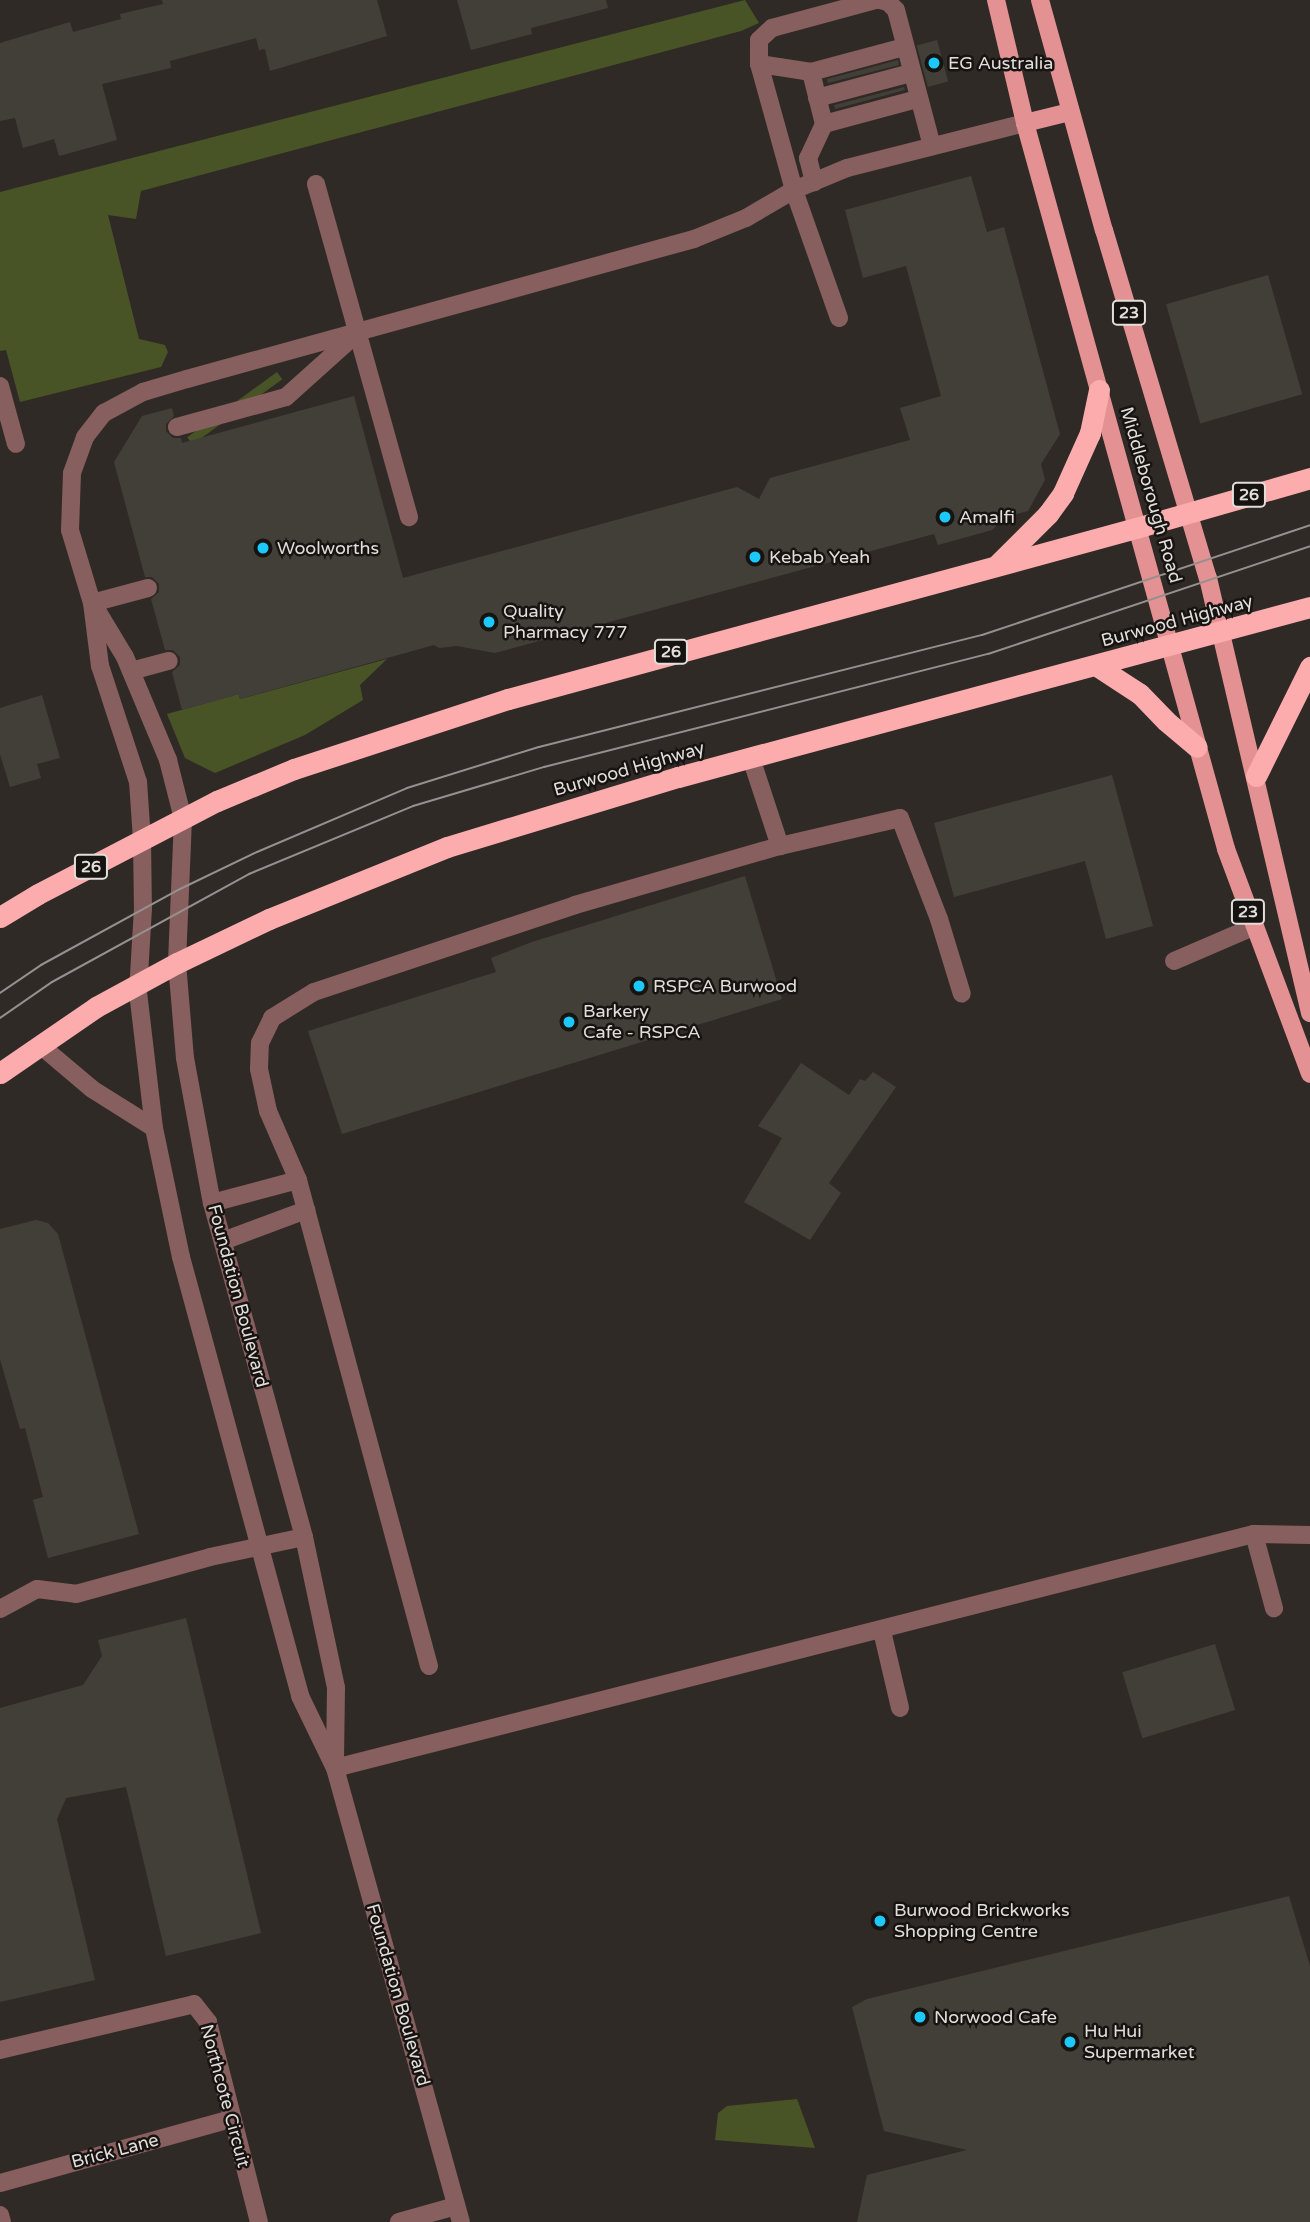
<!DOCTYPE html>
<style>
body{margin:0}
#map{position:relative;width:1310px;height:2222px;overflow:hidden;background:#302a26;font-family:"Varela Round",sans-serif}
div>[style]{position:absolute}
.green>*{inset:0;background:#485425;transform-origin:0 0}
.building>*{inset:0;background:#423f39;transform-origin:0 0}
.lane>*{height:18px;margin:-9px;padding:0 9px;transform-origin:9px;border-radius:9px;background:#875f5f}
.street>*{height:18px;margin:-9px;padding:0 9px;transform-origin:9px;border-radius:9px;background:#875f5f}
.primary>*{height:18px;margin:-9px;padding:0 9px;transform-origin:9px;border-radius:9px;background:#e39192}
.highway>*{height:21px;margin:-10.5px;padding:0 10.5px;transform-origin:10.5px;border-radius:10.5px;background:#fcacad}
.tram>*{height:2px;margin:-1px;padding:0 1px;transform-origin:1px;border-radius:1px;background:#95908e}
.dots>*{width:19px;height:19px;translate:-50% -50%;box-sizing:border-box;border:4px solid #161311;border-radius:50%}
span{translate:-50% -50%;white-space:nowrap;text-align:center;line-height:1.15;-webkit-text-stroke:5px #161311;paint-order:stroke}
.shield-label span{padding:2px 5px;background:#161311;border:2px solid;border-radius:5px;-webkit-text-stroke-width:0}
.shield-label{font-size:16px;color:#e2dedc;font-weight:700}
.poi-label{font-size:18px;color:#e2dedc}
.left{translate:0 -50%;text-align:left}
.street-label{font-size:18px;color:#e2dedc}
</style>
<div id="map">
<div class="green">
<i style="clip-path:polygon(745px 0,759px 23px,741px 31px,141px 191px,136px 219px,108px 215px,139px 339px,165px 345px,168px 352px,161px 367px,20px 402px,6px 350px,0 351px,0 192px)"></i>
<i style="left:277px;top:372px;width:9px;height:111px;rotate:54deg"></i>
<i style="clip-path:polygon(387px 659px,360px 685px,363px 700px,305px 735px,215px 773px,185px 758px,167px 714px,239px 694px,240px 699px)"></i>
<i style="clip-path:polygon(797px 2099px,815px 2148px,715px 2140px,718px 2113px,727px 2106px)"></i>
</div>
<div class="building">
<i style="clip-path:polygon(162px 0,377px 0,387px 36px,270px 71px,265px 49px,259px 50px,256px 38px,170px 61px,171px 68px,102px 84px,117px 140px,59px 156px,54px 139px,23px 148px,15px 118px,0 121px,0 43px,70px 22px,73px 32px,121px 19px,120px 14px,163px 4px)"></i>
<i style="clip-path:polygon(457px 0,606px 0,608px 8px,531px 28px,532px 34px,471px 50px)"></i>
<i style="left:937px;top:40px;width:43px;height:21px;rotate:75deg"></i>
<i style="clip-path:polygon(898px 60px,899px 65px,828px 83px,827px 79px)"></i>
<i style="clip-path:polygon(904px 87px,905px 90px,835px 109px,834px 105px)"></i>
<i style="clip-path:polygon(971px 176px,987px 232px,1004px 227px,1060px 434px,1041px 464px,1045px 480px,1028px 511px,1005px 517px,992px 530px,938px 545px,934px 534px,495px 653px,457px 646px,439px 648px,434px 645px,240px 699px,239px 694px,182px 710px,172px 672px,180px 665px,180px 657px,173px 650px,165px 650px,151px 599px,159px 592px,159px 584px,152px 577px,145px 577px,114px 462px,142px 416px,172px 408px,174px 416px,166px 424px,166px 431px,173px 438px,181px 438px,182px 443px,354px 396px,403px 578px,737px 487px,759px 499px,770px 478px,910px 440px,900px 408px,941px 396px,906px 266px,863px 278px,845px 210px)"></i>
<i style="left:1268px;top:275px;width:124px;height:106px;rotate:74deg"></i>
<i style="clip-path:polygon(42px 695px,60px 758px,37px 764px,41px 778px,10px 787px,0 754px,0 708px)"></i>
<i style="clip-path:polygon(1112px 775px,1153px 926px,1106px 939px,1085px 861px,954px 897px,934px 823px)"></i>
<i style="clip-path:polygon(745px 876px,782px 999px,342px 1134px,308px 1031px,496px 972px,491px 958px,532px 942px)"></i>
<i style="clip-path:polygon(801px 1063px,849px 1095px,860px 1079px,865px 1081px,873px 1072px,896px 1087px,829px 1183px,841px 1193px,810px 1240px,744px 1202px,782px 1138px,758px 1126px)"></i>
<i style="clip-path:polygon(36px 1220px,48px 1223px,58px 1234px,139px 1534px,48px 1558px,33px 1500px,43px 1497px,25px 1428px,20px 1429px,0 1359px,0 1229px)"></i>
<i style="clip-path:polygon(186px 1618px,261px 1933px,166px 1956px,126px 1787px,66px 1798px,57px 1819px,95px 1980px,0 2002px,0 1708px,83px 1685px,102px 1656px,98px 1640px)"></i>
<i style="left:1215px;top:1644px;width:69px;height:97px;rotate:73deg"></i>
<i style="clip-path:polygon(1289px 1896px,1310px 1966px,1310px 2222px,857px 2222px,867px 2175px,967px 2150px,884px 2131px,852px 2007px,867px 1999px)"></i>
</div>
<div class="lane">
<i style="left:880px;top:0;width:8px;rotate:14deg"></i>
<i style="left:888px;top:2px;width:11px;rotate:45deg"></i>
<i style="left:896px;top:10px;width:141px;rotate:75.2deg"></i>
<i style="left:759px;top:64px;width:53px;rotate:8.7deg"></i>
<i style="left:811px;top:72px;width:96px;rotate:-15deg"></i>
<i style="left:811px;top:72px;width:54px;rotate:76deg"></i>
<i style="left:824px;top:124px;width:38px;rotate:115deg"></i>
<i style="left:808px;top:158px;width:25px;rotate:76deg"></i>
<i style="left:817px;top:98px;width:97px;rotate:-14.9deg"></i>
<i style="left:824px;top:124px;width:96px;rotate:-15deg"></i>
<i style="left:316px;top:184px;width:346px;rotate:74.4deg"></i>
<i style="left:839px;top:318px;width:136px;rotate:-109.4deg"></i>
<i style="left:794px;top:190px;width:131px;rotate:-105.5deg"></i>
<i style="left:759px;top:64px;width:24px;rotate:-90deg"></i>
<i style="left:759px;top:40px;width:18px;rotate:-43deg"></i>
<i style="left:772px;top:28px;width:108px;rotate:-15.1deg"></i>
<i style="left:0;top:386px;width:60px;rotate:74.6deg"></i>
<i style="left:177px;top:427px;width:113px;rotate:-15.4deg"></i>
<i style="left:286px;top:397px;width:93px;rotate:-41.9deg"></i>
<i style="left:92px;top:603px;width:58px;rotate:-15deg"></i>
<i style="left:96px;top:609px;width:56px;rotate:58.9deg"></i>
<i style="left:125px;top:657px;width:112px;rotate:67.3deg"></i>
<i style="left:168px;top:760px;width:61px;rotate:75.7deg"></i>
<i style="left:131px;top:671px;width:39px;rotate:-15deg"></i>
<i style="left:751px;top:758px;width:93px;rotate:71.8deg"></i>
<i style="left:142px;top:840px;width:58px;rotate:-93.9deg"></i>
<i style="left:138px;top:782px;width:122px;rotate:-108.1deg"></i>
<i style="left:100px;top:666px;width:64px;rotate:-97.2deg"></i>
<i style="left:92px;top:603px;width:76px;rotate:-106.8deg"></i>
<i style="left:70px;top:530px;width:57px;rotate:-88deg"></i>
<i style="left:72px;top:473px;width:38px;rotate:-70deg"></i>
<i style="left:85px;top:437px;width:31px;rotate:-52deg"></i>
<i style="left:104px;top:413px;width:44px;rotate:-28.3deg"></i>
<i style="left:143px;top:392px;width:46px;rotate:-16.5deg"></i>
<i style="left:187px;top:379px;width:526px;rotate:-15.44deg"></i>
<i style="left:694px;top:239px;width:56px;rotate:-22deg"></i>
<i style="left:746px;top:218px;width:56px;rotate:-30.3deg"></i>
<i style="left:794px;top:190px;width:57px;rotate:-22.5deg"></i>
<i style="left:847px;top:168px;width:184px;rotate:-14.2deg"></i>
<i style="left:1174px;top:961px;width:86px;rotate:-23.3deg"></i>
<i style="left:212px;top:1203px;width:89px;rotate:-15deg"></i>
<i style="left:223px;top:1241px;width:89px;rotate:-20.5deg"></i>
<i style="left:1254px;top:1534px;width:77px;rotate:74.9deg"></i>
<i style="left:0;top:1609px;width:42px;rotate:-28.4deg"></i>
<i style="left:37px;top:1589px;width:39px;rotate:7deg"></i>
<i style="left:76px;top:1594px;width:139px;rotate:-15.4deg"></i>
<i style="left:210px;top:1557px;width:96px;rotate:-12deg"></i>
<i style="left:882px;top:1631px;width:79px;rotate:76.8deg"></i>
<i style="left:429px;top:1666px;width:503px;rotate:-105.09deg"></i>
<i style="left:298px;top:1180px;width:75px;rotate:-113.5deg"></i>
<i style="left:268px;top:1111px;width:43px;rotate:-102.1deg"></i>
<i style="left:259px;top:1069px;width:26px;rotate:-88deg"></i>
<i style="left:260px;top:1043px;width:28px;rotate:-64deg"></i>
<i style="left:272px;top:1018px;width:49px;rotate:-31.8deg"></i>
<i style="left:314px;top:992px;width:275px;rotate:-18.4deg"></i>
<i style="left:575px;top:905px;width:213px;rotate:-16.1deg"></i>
<i style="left:780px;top:846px;width:123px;rotate:-13.1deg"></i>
<i style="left:900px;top:818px;width:108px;rotate:68.9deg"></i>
<i style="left:939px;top:919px;width:78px;rotate:73deg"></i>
<i style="left:0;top:2183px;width:240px;rotate:-15.5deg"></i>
</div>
<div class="street">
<i style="left:0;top:407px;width:5px;rotate:-11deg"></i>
<i style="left:183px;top:819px;width:144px;rotate:92.4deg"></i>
<i style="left:177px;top:963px;width:95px;rotate:85.2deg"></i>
<i style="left:185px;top:1058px;width:147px;rotate:79.5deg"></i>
<i style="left:212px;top:1203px;width:346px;rotate:74.6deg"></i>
<i style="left:304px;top:1537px;width:154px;rotate:78deg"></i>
<i style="left:336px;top:1688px;width:75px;rotate:90.8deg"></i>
<i style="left:142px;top:840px;width:68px;rotate:89.2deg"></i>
<i style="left:143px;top:908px;width:84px;rotate:93.4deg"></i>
<i style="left:138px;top:992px;width:137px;rotate:83.3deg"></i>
<i style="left:154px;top:1128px;width:132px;rotate:78.2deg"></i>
<i style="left:181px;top:1257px;width:455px;rotate:74.8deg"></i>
<i style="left:300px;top:1696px;width:80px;rotate:64.1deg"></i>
<i style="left:335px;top:1768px;width:471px;rotate:74.5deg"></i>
<i style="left:40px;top:1045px;width:68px;rotate:40.2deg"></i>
<i style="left:92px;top:1089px;width:73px;rotate:32.2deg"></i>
<i style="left:335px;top:1768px;width:948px;rotate:-14.29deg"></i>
<i style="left:1254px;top:1534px;width:56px;rotate:1deg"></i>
<i style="left:0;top:2050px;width:199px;rotate:-13.3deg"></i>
<i style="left:194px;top:2004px;width:23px;rotate:52deg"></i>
<i style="left:208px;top:2022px;width:206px;rotate:75.7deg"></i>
<i style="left:0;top:2215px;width:7px;rotate:74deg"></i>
<i style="left:399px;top:2222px;width:59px;rotate:-15.7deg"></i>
</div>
<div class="primary">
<i style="left:996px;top:0;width:126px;rotate:76.7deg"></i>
<i style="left:1025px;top:123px;width:753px;rotate:74.52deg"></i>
<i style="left:1226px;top:849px;width:240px;rotate:69.5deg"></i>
<i style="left:1040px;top:0;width:239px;rotate:74.5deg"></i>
<i style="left:1104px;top:230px;width:363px;rotate:73.4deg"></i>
<i style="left:1208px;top:578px;width:447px;rotate:76.8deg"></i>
<i style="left:1025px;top:123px;width:46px;rotate:-13.7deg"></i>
</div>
<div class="highway">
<i style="left:998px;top:564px;width:71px;rotate:-45deg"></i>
<i style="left:1048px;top:514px;width:26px;rotate:-54deg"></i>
<i style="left:1063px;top:493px;width:66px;rotate:-65.8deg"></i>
<i style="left:1090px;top:433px;width:44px;rotate:-78.2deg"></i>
<i style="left:1097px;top:666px;width:51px;rotate:33.1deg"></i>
<i style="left:1140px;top:694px;width:37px;rotate:46deg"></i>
<i style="left:1166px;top:721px;width:40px;rotate:40deg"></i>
<i style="left:1256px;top:776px;width:122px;rotate:-63.6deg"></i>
<i style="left:0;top:917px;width:44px;rotate:-31.2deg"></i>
<i style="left:38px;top:894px;width:202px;rotate:-27.5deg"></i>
<i style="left:217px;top:801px;width:83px;rotate:-22.6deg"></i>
<i style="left:294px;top:769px;width:225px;rotate:-18.1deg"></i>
<i style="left:508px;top:699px;width:651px;rotate:-15.23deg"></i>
<i style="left:1136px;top:528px;width:181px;rotate:-16deg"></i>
<i style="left:0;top:1073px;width:116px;rotate:-34.5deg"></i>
<i style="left:96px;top:1007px;width:92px;rotate:-28.5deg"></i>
<i style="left:177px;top:963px;width:102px;rotate:-25.6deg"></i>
<i style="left:269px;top:919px;width:192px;rotate:-22deg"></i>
<i style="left:447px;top:847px;width:241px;rotate:-16.9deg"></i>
<i style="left:678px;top:777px;width:654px;rotate:-15.06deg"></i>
</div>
<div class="tram">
<i style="left:0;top:993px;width:50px;rotate:-34.3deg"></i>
<i style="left:41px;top:965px;width:158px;rotate:-28.7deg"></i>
<i style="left:180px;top:889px;width:85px;rotate:-25.7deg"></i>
<i style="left:257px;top:852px;width:163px;rotate:-23.1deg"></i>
<i style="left:407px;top:788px;width:138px;rotate:-17.3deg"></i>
<i style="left:539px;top:747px;width:457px;rotate:-14.2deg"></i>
<i style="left:982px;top:635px;width:346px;rotate:-18.5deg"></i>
<i style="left:0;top:1018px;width:63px;rotate:-34.7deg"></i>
<i style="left:52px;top:982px;width:225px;rotate:-28.7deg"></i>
<i style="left:249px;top:874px;width:178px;rotate:-22.5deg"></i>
<i style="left:413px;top:806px;width:137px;rotate:-16.6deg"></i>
<i style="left:544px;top:767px;width:458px;rotate:-14.3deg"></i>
<i style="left:988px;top:654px;width:340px;rotate:-18.5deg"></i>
</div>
<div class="dots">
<i style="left:934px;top:63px;background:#1cc9fc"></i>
<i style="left:945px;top:517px;background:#1cc9fc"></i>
<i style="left:263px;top:548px;background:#1cc9fc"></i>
<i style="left:755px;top:557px;background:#1cc9fc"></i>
<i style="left:489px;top:622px;background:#1cc9fc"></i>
<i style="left:639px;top:986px;background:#1cc9fc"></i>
<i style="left:569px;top:1022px;background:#1cc9fc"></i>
<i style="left:880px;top:1921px;background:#1cc9fc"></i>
<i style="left:920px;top:2017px;background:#1cc9fc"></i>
<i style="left:1070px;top:2042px;background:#1cc9fc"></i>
</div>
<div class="shield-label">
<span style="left:1129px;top:313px">23</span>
<span style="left:1249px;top:495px">26</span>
<span style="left:671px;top:652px">26</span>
<span style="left:91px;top:867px">26</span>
<span style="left:1248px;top:912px">23</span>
</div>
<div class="poi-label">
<span class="left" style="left:948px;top:63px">EG Australia</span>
<span class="left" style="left:959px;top:517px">Amalfi</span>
<span class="left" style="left:277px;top:548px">Woolworths</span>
<span class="left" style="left:769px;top:557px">Kebab Yeah</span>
<span class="left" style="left:503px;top:622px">Quality<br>Pharmacy 777</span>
<span class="left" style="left:653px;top:986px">RSPCA Burwood</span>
<span class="left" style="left:583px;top:1022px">Barkery<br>Cafe - RSPCA</span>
<span class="left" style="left:894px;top:1921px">Burwood Brickworks<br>Shopping Centre</span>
<span class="left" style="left:934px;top:2017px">Norwood Cafe</span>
<span class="left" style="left:1084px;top:2042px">Hu Hui<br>Supermarket</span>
</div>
<div class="street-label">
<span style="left:1151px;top:495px;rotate:74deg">Middleborough Road</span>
<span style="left:1177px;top:621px;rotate:-15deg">Burwood Highway</span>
<span style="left:629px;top:769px;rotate:-16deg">Burwood Highway</span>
<span style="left:238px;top:1296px;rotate:75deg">Foundation Boulevard</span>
<span style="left:398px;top:1995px;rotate:74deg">Foundation Boulevard</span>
<span style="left:225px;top:2096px;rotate:75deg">Northcote Circuit</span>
<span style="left:115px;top:2151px;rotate:-15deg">Brick Lane</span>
</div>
</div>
